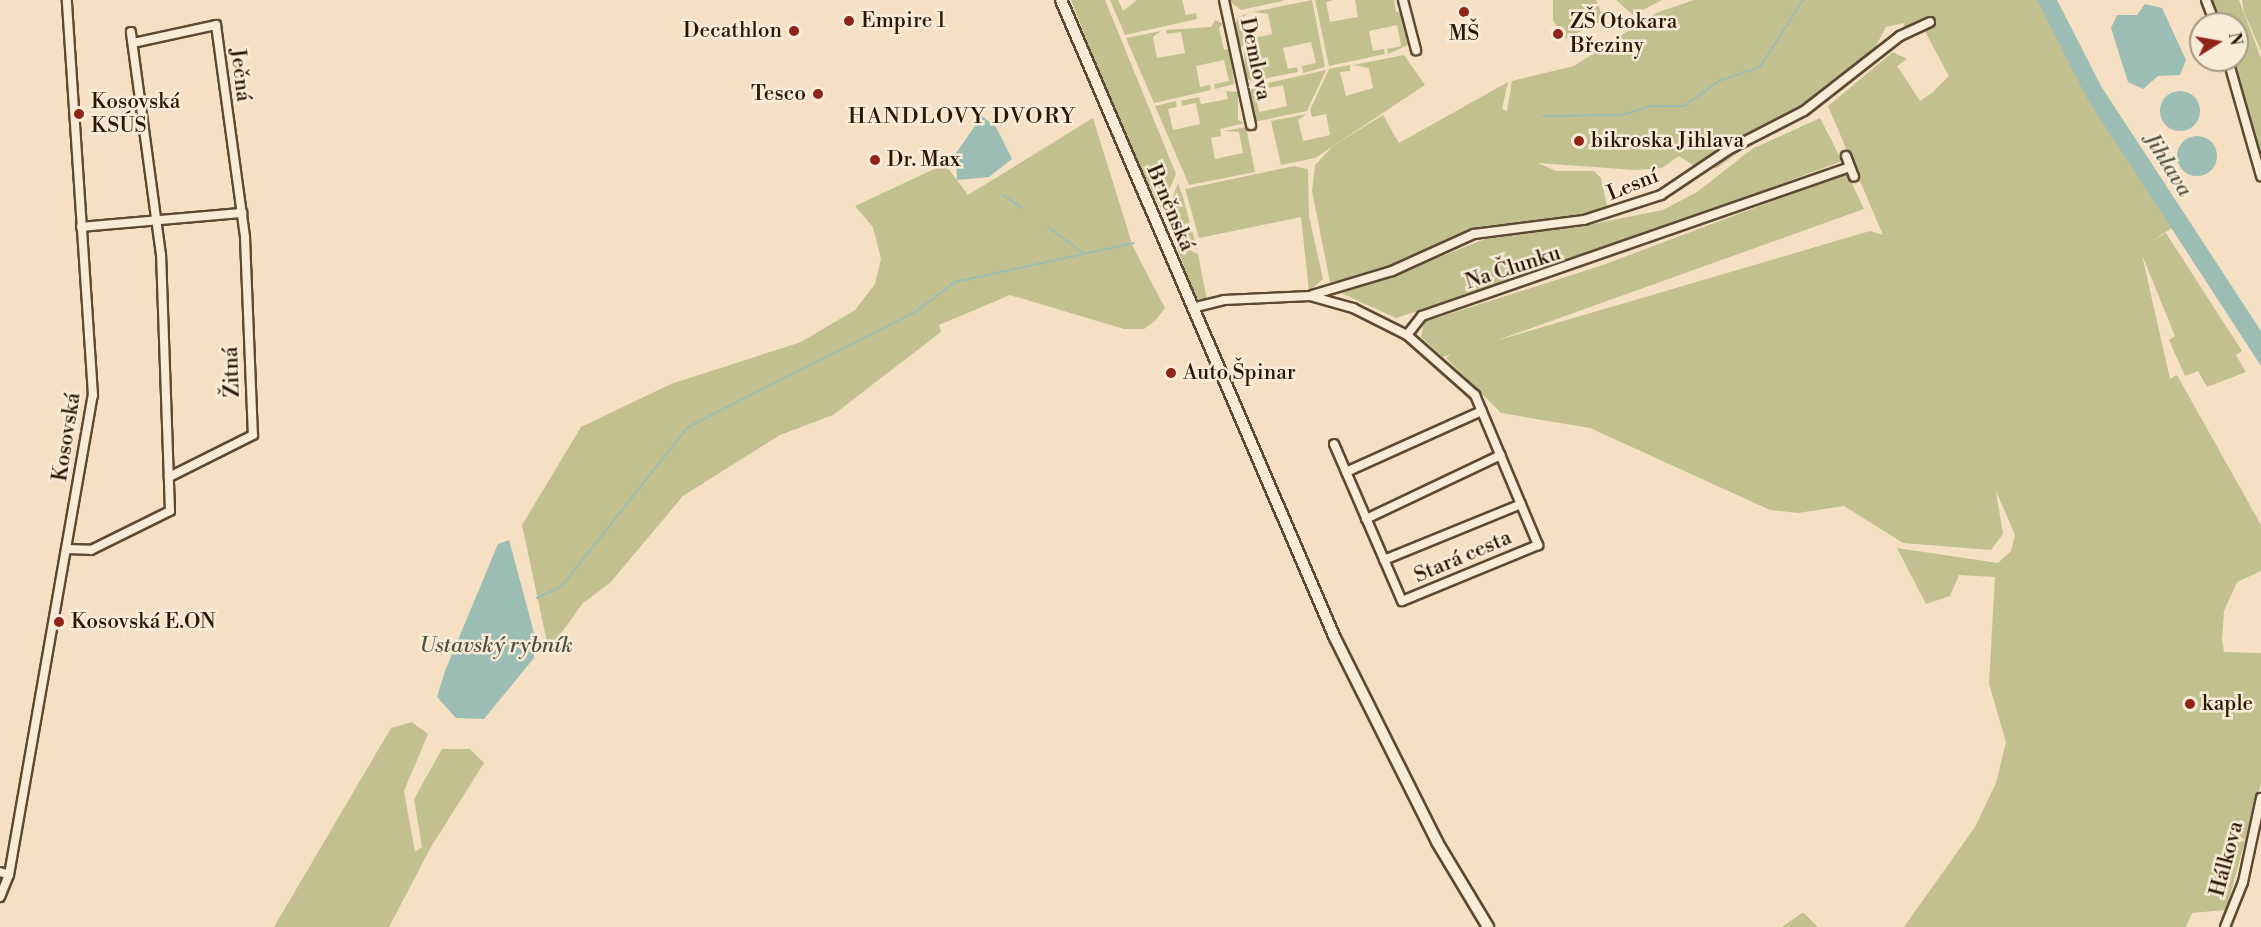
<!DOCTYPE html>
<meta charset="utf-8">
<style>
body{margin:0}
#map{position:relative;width:2261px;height:927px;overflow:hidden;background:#f5e0c3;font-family:"Libre Bodoni",serif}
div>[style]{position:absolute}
.green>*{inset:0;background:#c3c08f}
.water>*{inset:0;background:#9cbdb3}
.round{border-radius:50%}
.stream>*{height:2px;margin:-1px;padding:0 1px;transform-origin:1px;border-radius:1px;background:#9cbdb3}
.roads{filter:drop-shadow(2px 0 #5d4932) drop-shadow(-2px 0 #5d4932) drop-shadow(0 2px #5d4932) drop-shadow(0 -2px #5d4932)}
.street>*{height:8px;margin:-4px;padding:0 4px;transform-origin:4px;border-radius:4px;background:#f8ebd8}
.secondary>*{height:10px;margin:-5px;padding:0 5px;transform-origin:5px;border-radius:5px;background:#f8ebd8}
.dots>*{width:16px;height:16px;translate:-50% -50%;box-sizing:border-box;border:3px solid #f8ebd8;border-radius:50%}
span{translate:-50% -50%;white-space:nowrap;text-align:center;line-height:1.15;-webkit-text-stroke:5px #f8ebd8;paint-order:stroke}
.poi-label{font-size:21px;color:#2a1702}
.left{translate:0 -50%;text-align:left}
.right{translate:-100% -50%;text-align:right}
.street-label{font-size:21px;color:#2a1702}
.neighbourhood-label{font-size:22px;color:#2a1702;letter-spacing:1.5px}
.water-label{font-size:22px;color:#525140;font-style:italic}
.north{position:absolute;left:2189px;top:12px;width:60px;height:60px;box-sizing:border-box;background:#f8ebd8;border:2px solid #a69682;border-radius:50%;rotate:79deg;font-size:16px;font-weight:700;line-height:24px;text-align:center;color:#2a1702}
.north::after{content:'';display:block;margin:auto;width:21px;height:27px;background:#8f2418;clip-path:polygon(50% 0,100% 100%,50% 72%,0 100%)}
</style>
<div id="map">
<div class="green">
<i style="clip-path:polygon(1071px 0,1105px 0,1176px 174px,1161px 209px,1123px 133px)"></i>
<i style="clip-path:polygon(1110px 0,1118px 0,1123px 11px,1137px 0,1182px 0,1186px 15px,1196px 13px,1197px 19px,1125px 35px)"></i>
<i style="clip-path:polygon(1228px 0,1283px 0,1283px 1px,1241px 10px)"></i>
<i style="clip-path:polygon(1312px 0,1325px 67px,1303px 73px,1302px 66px,1316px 63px,1311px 42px,1283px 48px,1288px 69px,1297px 67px,1298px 72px,1253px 81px,1245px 78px,1244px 46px,1238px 47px,1234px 28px,1238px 17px,1249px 13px,1240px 19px,1244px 40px,1272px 34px,1268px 14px,1253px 12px)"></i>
<i style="clip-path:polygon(1315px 0,1333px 0,1326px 2px,1330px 22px,1358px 17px,1355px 0,1394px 0,1396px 12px,1403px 11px,1408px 45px,1388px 54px,1387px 49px,1401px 46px,1397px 25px,1369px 31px,1373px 51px,1384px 49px,1385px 54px,1329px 66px)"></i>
<i style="clip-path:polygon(1553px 0,1596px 0,1604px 20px,1565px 39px,1553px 21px)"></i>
<i style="clip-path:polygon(1616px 0,1662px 0,1633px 15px)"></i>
<i style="clip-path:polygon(evenodd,1694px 0,2037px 0,2126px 158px,2173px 227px,2150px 243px,2166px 233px,2242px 351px,2236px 355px,2246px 372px,2207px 387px,2198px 371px,2185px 376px,2169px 340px,2175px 336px,2142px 255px,2170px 379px,2177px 375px,2261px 525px,2261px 571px,2237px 582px,2224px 611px,2222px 640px,2224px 652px,2261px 653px,2261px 783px,2226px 910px,2192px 913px,2186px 927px,1904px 927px,1975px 827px,1996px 783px,2006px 742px,1989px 684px,1995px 577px,1959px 575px,1950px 596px,1926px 604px,1897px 548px,1998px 563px,2011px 551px,2015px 535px,1996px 491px,2003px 534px,1991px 550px,1903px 543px,1844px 506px,1798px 513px,1770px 510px,1590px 428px,1501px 413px,1446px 358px,1452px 354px,1443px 357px,1421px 337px,1424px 322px,1603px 265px,1847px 173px,1864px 209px,1495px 341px,1870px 231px,1883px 235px,1828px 106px,1893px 52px,1907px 59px,1897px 66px,1920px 101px,1933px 92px,1949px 76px,1922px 26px,1905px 32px,1904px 23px,1886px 27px,1870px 57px,1717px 168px,1696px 167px,1679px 156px,1662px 168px,1635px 170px,1538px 163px,1556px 171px,1594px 171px,1601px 178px,1608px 211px,1573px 228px,1663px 210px,1697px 192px,1752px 149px,1820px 118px,1842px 161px,1587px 257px,1396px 318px,1343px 294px,1343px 289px,1394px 274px,1330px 282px,1312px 191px,1315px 165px,1333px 146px,1383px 115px,1399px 143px,1508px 82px,1502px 109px,1507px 111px,1512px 81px,1574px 66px,1656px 13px,1694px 0,1522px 223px,1558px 229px,1485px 239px,1422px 264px,1505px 224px,1522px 223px)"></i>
<i style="clip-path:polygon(2210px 0,2239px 0,2261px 58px,2261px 162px,2231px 60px,2237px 60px,2237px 24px,2218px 24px)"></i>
<i style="clip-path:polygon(2242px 0,2261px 0,2261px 51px,2244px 12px)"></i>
<i style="clip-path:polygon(1215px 20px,1223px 24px,1219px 28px,1224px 50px,1230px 49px,1234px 84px,1215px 89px,1214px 84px,1229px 81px,1224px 60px,1196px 66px,1200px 87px,1210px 85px,1211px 90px,1154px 103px,1126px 38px,1161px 31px,1153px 37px,1157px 58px,1185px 53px,1181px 32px,1167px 34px,1166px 30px,1211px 27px)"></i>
<i style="clip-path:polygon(1404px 55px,1425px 85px,1315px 158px,1281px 165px,1271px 121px,1307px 114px,1298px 120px,1303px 141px,1330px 135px,1326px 114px,1312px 117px,1310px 110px,1329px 69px,1350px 65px,1350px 71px,1340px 72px,1346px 96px,1373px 88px,1369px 68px,1353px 65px)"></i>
<i style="clip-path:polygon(1326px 70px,1307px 111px,1253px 122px,1248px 95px,1254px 86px,1263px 84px,1255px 91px,1259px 112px,1287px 106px,1283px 85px,1269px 88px,1268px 83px)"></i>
<i style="clip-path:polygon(1226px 91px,1238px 92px,1238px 120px,1245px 123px,1220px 129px,1221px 136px,1211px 138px,1215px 159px,1243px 153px,1239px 132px,1224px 131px,1246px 127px,1255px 172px,1189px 185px,1155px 106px,1176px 101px,1177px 107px,1168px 109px,1173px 130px,1200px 124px,1196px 103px,1182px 106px,1181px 101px,1199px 97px,1201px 104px,1228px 99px)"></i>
<i style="clip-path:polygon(1093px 118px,1133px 247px,1165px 308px,1155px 321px,1144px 329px,1124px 329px,1010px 295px,939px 325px,941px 332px,833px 415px,780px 435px,683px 496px,610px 583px,583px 603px,554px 643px,547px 642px,522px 525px,581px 427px,671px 384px,801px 342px,855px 310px,875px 284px,881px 259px,873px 227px,855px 206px,945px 164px,968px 195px)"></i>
<i style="clip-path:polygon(1294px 166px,1308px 169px,1309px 216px,1323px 279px,1309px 291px,1301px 217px,1199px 238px,1185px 189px)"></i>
<i style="clip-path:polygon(1178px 183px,1183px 197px,1197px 249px,1177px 238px,1167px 213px)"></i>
<i style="clip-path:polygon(1176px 244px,1198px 254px,1207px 300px,1195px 298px)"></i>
<i style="clip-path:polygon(412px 722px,428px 734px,404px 791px,415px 852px,422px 847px,414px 799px,442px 749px,470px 749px,484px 763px,431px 847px,389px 927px,274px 927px,391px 728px)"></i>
<i style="clip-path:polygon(1804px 913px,1818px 927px,1782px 927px,1802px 913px)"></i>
</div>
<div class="water">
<i style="clip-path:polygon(2037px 0,2057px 0,2101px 86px,2261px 331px,2261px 366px,2088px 100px)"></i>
<i style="clip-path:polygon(2145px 4px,2162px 8px,2186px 60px,2180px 75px,2158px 76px,2143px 89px,2128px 82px,2111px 28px,2117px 15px,2137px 15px)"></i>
<i class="round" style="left:2160px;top:91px;width:40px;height:40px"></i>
<i style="clip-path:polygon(982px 116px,996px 127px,1012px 159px,989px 177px,957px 180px,956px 153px)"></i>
<i class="round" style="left:2177px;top:136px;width:40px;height:40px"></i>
<i style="clip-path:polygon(509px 540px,536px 640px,534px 658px,484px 719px,456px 718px,437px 697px,445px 671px,498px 544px)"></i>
</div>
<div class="stream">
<i style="left:1543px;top:116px;width:79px;rotate:-0.7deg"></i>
<i style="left:1622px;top:115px;width:30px;rotate:-17deg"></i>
<i style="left:1651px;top:106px;width:33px"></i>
<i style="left:1684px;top:106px;width:43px;rotate:-35.5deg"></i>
<i style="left:1719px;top:81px;width:43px;rotate:-18.9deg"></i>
<i style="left:1760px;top:67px;width:80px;rotate:-57.3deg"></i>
<i style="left:1003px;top:195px;width:23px;rotate:34deg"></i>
<i style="left:1048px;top:227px;width:44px;rotate:36.6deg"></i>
<i style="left:537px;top:598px;width:26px;rotate:-25deg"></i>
<i style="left:561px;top:587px;width:204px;rotate:-51.6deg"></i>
<i style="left:688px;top:427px;width:257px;rotate:-26.9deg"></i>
<i style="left:917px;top:311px;width:48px;rotate:-37.3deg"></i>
<i style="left:955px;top:282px;width:183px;rotate:-12.3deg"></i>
</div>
<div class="roads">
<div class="street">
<i style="left:1224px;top:0;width:128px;rotate:77.8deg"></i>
<i style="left:1403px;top:0;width:52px;rotate:75.4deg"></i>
<i style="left:2206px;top:0;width:26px;rotate:69deg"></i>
<i style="left:133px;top:43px;width:85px;rotate:-12.2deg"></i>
<i style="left:216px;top:25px;width:215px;rotate:82.2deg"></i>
<i style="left:245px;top:238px;width:197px;rotate:87.7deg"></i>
<i style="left:253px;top:435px;width:94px;rotate:153.4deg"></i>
<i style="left:2228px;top:60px;width:121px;rotate:74.1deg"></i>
<i style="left:1846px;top:156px;width:22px;rotate:69deg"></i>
<i style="left:81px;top:227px;width:162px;rotate:-5deg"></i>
<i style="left:1312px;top:295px;width:84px;rotate:-16.7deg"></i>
<i style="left:1392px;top:271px;width:90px;rotate:-24.3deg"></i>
<i style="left:1474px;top:234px;width:111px;rotate:-7.3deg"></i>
<i style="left:1584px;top:220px;width:81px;rotate:-18deg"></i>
<i style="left:1661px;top:195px;width:81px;rotate:-33.9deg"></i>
<i style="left:1728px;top:150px;width:85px;rotate:-27.2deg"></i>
<i style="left:1804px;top:111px;width:122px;rotate:-38deg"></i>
<i style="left:1900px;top:36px;width:33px;rotate:-25deg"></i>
<i style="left:1192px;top:308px;width:33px;rotate:-14deg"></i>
<i style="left:1224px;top:300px;width:86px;rotate:-2.7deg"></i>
<i style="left:1310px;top:296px;width:45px;rotate:15.6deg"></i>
<i style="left:1353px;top:308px;width:60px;rotate:26.6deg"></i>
<i style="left:1407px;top:335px;width:91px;rotate:41.4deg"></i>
<i style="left:1475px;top:395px;width:163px;rotate:67.2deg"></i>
<i style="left:1538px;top:545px;width:147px;rotate:157.6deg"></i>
<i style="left:1402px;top:601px;width:171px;rotate:-113.4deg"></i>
<i style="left:1407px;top:335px;width:24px;rotate:-52deg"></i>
<i style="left:1422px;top:316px;width:453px;rotate:-19.2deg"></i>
<i style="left:1346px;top:472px;width:149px;rotate:-24.2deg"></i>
<i style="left:1366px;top:519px;width:149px;rotate:-25.4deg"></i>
<i style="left:66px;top:549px;width:25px;rotate:2deg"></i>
<i style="left:91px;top:550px;width:88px;rotate:-26.3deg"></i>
<i style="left:170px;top:511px;width:256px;rotate:-92deg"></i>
<i style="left:161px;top:255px;width:225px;rotate:-97.7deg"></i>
<i style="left:1384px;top:560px;width:148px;rotate:-22.2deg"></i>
<i style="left:0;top:872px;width:9px;rotate:18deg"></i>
<i style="left:0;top:897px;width:24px;rotate:-68deg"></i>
<i style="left:9px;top:875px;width:487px;rotate:-80.1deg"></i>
<i style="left:93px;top:395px;width:396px;rotate:-93.8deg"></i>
<i style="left:2225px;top:927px;width:48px;rotate:-68.2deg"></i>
<i style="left:2243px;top:882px;width:86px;rotate:-77.9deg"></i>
</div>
<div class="secondary">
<i style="left:1061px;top:0;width:694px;rotate:66.76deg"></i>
<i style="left:1335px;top:638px;width:228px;rotate:63.4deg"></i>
<i style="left:1437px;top:842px;width:99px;rotate:59deg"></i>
</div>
</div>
<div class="dots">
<i style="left:1464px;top:12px;background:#8f2418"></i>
<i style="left:849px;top:21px;background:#8f2418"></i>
<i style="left:794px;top:31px;background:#8f2418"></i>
<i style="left:1558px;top:34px;background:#8f2418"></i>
<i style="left:818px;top:94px;background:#8f2418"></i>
<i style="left:79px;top:114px;background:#8f2418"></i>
<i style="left:1579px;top:141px;background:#8f2418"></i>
<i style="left:875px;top:160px;background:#8f2418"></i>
<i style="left:1171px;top:373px;background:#8f2418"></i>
<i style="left:59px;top:622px;background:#8f2418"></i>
<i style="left:2190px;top:704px;background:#8f2418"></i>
</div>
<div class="poi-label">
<span class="left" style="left:861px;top:21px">Empire 1</span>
<span class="left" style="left:1570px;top:34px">ZŠ Otokara<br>Březiny</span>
<span class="right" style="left:782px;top:31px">Decathlon</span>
<span style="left:1464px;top:34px">MŠ</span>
<span class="right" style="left:806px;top:94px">Tesco</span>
<span class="left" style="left:91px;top:114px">Kosovská<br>KSÚS</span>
<span class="left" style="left:1591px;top:141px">bikroska Jihlava</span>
<span class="left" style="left:887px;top:160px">Dr. Max</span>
<span class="left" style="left:1183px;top:373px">Auto Špinar</span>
<span class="left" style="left:71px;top:622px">Kosovská E.ON</span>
<span class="left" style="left:2202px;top:704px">kaple</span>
</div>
<div class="street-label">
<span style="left:1255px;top:59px;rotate:78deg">Demlova</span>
<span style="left:240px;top:75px;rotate:83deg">Ječná</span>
<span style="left:1633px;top:185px;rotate:-22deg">Lesní</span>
<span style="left:1170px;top:208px;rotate:67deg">Brněnská</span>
<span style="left:1513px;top:268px;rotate:-18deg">Na Člunku</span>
<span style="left:232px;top:372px;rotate:-92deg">Žitná</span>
<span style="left:67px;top:437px;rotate:-81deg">Kosovská</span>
<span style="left:1463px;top:557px;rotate:-23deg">Stará cesta</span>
<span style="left:2227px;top:859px;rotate:-75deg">Hálkova</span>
</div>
<div class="neighbourhood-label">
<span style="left:962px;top:117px">HANDLOVY DVORY</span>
</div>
<div class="water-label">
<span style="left:2168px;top:165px;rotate:58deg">Jihlava</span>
<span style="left:496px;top:646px">Ustavský rybník</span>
</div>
<div class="north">N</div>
</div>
